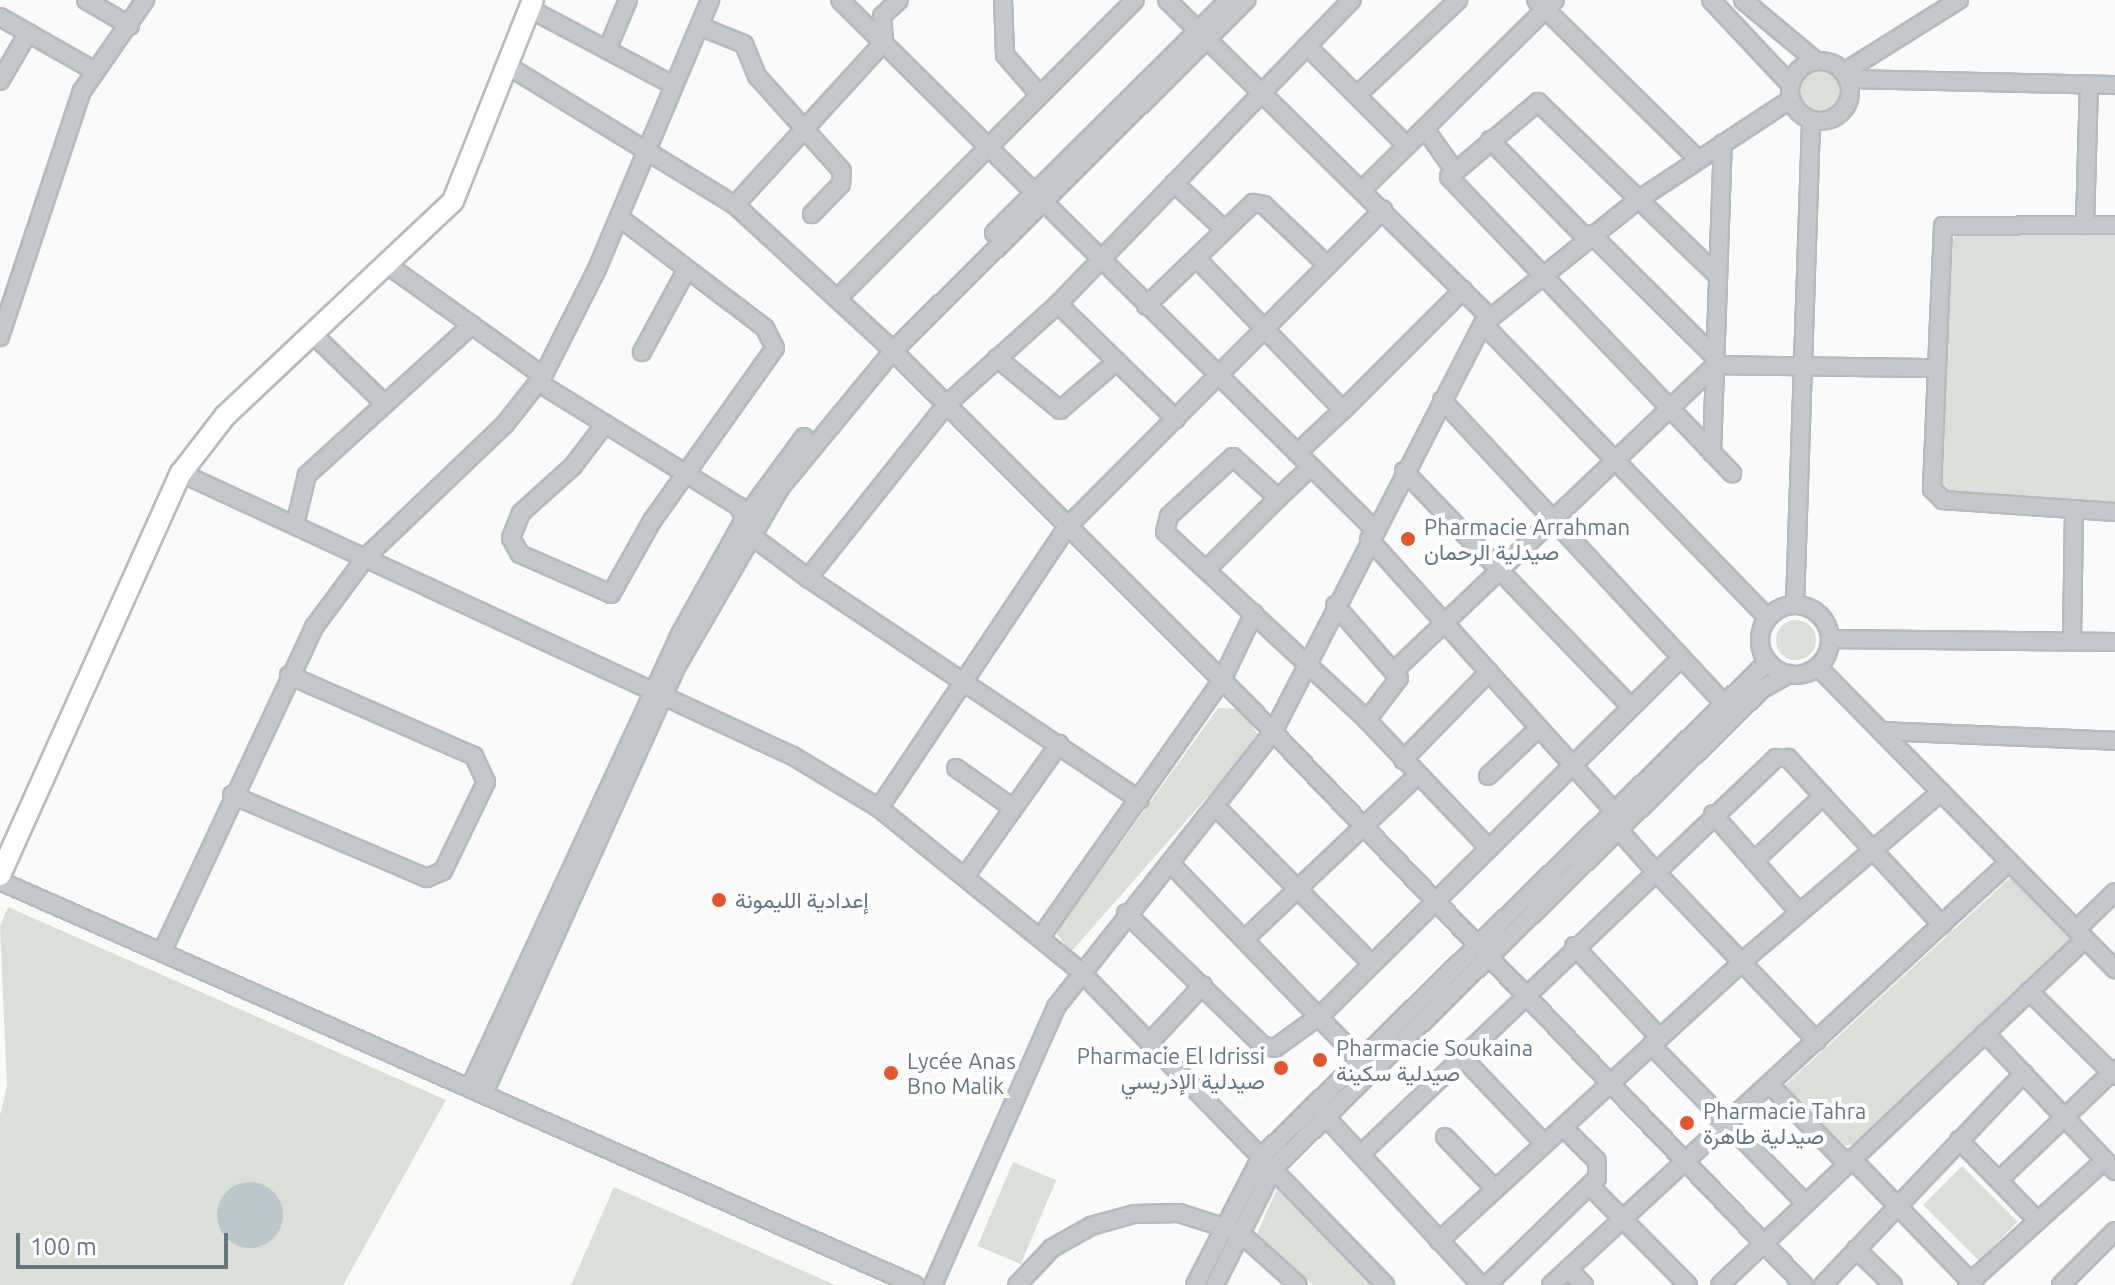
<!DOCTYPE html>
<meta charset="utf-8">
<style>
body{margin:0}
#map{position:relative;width:2115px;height:1285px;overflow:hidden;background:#fafaf8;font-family:Ubuntu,Vazirmatn,sans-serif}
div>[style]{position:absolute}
.green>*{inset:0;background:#dadfd7;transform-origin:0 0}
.round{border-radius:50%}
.water>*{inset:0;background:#bbc7cb}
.roads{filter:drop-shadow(2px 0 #b5babe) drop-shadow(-2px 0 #b5babe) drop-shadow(0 2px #b5babe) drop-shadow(0 -2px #b5babe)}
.minor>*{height:16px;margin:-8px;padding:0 8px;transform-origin:8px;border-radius:8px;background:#c3c8cc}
.minor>.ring{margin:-8px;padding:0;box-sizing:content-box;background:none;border:16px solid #c3c8cc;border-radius:50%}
.major>*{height:20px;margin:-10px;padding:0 10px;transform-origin:10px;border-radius:10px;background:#fff}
.dots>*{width:22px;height:22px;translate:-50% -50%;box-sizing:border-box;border:4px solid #fff;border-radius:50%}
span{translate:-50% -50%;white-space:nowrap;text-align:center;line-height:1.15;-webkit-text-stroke:8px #fff;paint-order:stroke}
.poi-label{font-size:22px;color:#657683}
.left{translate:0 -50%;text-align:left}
.right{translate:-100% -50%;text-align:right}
.scale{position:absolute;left:16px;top:1233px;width:212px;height:36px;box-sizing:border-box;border:4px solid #657683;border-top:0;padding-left:10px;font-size:24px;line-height:28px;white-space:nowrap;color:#657683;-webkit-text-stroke:6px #fff;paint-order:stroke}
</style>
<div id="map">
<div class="green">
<i class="round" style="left:1794px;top:64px;width:54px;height:54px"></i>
<i style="clip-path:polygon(1961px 231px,2115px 234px,2115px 503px,1947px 494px,1939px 484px,1951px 240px)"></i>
<i class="round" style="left:1776px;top:620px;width:40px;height:40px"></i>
<i style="clip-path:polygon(1218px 708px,1240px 709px,1260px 737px,1071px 952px,1056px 933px)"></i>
<i style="clip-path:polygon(2012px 876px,2072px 939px,1858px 1144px,1838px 1146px,1782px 1088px)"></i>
<i style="clip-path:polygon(8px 907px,446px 1100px,343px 1285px,0 1285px,0 1115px,7px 1086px,0 926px)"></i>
<i style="left:1013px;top:1162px;width:47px;height:91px;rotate:23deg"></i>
<i style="left:1962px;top:1166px;width:79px;height:55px;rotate:45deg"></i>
<i style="clip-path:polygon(614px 1187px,835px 1285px,571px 1285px)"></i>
<i style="clip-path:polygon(1277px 1189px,1372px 1285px,1313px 1285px,1257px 1234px)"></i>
</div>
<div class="water">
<i class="round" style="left:217px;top:1182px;width:66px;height:66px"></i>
</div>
<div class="roads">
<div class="minor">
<i style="left:86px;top:0;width:51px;rotate:30.6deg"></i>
<i style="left:840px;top:0;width:752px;rotate:44.73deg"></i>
<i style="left:1003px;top:0;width:55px;rotate:87.9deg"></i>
<i style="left:1005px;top:55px;width:52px;rotate:48.9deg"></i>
<i style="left:1167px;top:0;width:451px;rotate:44.5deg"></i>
<i style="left:1536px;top:0;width:227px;rotate:44.5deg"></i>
<i style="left:1711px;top:0;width:115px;rotate:46.8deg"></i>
<i style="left:1743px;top:0;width:95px;rotate:39.9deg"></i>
<i style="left:530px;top:9px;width:162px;rotate:28deg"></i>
<i style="left:0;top:17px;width:109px;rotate:29.6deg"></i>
<i style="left:699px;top:26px;width:48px;rotate:21.8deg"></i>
<i style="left:744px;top:44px;width:35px;rotate:68deg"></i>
<i style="left:757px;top:76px;width:127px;rotate:48.2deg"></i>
<i style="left:842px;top:171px;width:13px;rotate:94deg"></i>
<i style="left:841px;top:184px;width:42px;rotate:134deg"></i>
<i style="left:1307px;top:46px;width:141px;rotate:45deg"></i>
<i style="left:607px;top:50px;width:54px;rotate:-67.2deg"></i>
<i class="ring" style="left:1790px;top:61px;width:44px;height:44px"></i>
<i style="left:508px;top:66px;width:266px;rotate:31.5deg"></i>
<i style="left:735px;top:205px;width:204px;rotate:42.6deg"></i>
<i style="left:885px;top:343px;width:516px;rotate:45deg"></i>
<i style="left:1250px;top:708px;width:800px;rotate:46.17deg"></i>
<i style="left:1844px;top:72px;width:136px;rotate:-32.1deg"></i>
<i style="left:1847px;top:79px;width:268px;rotate:1.3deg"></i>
<i style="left:0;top:81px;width:56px;rotate:-59.7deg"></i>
<i style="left:1357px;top:95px;width:139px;rotate:-43.2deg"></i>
<i style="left:1425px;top:129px;width:50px;rotate:54.7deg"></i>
<i style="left:1490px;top:140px;width:137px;rotate:45.6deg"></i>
<i style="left:1174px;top:183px;width:69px;rotate:42.7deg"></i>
<i style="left:1362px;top:190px;width:271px;rotate:-44.6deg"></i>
<i style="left:735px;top:205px;width:221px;rotate:-47.6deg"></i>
<i style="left:884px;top:42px;width:26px;rotate:-94deg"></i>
<i style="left:882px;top:16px;width:23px;rotate:-43deg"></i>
<i style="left:2085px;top:225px;width:141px;rotate:-88.4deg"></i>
<i style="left:2115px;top:225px;width:172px;rotate:179.7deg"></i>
<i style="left:1943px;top:226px;width:263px;rotate:92.4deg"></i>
<i style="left:1932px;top:489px;width:16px;rotate:45deg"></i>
<i style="left:1943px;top:500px;width:172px;rotate:4deg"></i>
<i style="left:994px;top:233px;width:331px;rotate:-44.8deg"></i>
<i style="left:1591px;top:234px;width:175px;rotate:44.8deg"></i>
<i style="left:1197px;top:259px;width:210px;rotate:46deg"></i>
<i style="left:1343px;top:410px;width:170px;rotate:-45deg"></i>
<i style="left:389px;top:266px;width:189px;rotate:35.5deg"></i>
<i style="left:1717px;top:275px;width:249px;rotate:-136deg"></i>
<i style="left:1538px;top:102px;width:116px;rotate:139.9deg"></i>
<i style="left:1449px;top:177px;width:410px;rotate:46.3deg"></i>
<i style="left:837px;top:299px;width:422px;rotate:-45.1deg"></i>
<i style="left:1058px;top:304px;width:165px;rotate:44.3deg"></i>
<i style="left:1146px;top:306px;width:149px;rotate:-43.9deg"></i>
<i style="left:1253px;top:203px;width:11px;rotate:10deg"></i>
<i style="left:1264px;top:205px;width:88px;rotate:43.6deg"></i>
<i style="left:1483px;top:324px;width:409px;rotate:45.9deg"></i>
<i style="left:314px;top:335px;width:99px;rotate:44.2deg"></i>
<i style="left:0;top:337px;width:259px;rotate:-71.6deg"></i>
<i style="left:82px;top:91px;width:111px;rotate:-55.3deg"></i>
<i style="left:642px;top:352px;width:94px;rotate:-61.5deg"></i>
<i style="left:997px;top:358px;width:82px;rotate:39.5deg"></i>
<i style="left:1060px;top:410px;width:75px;rotate:-40.7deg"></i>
<i style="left:539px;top:383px;width:234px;rotate:31.7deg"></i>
<i style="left:738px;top:506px;width:39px;rotate:61deg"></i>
<i style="left:757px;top:540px;width:64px;rotate:36.7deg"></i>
<i style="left:808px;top:578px;width:399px;rotate:33.8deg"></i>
<i style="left:1442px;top:400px;width:416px;rotate:47.1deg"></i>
<i style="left:605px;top:424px;width:53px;rotate:127.3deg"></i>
<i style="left:573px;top:466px;width:70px;rotate:137.9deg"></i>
<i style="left:521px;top:513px;width:27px;rotate:112deg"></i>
<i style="left:511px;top:538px;width:18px;rotate:61deg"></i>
<i style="left:520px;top:554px;width:99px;rotate:23.7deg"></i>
<i style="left:611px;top:594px;width:84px;rotate:-60.7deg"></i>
<i style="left:652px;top:521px;width:212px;rotate:-54.6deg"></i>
<i style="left:775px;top:348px;width:22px;rotate:-117deg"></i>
<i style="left:765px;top:328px;width:183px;rotate:-142.8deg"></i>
<i style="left:1297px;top:453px;width:63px;rotate:-43.1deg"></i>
<i style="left:1712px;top:453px;width:310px;rotate:-88deg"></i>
<i style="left:1311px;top:467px;width:45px;rotate:136.8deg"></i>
<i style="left:1278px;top:498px;width:61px;rotate:-137.7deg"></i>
<i style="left:1233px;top:457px;width:87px;rotate:137.3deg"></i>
<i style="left:1169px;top:516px;width:16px;rotate:104deg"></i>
<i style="left:1165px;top:532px;width:276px;rotate:42.9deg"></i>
<i style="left:1367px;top:720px;width:177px;rotate:46.4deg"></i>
<i style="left:1404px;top:471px;width:327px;rotate:46.1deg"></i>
<i style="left:181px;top:473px;width:674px;rotate:24.82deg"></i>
<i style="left:793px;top:756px;width:100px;rotate:31.2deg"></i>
<i style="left:879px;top:808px;width:257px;rotate:39deg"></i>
<i style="left:1079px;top:970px;width:439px;rotate:45.8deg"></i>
<i style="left:295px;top:525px;width:51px;rotate:-76.5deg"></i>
<i style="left:307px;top:475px;width:223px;rotate:-42.3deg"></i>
<i style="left:1369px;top:539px;width:365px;rotate:48deg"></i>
<i style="left:1613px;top:810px;width:20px;rotate:75deg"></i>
<i style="left:1618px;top:829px;width:55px;rotate:48.7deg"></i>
<i style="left:1654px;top:870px;width:236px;rotate:46.4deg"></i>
<i style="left:1207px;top:569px;width:100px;rotate:-45deg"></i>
<i style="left:808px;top:578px;width:221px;rotate:-51.4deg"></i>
<i style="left:946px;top:405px;width:151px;rotate:-42deg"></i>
<i style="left:1058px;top:304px;width:423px;rotate:-46deg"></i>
<i style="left:1335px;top:605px;width:97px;rotate:48.8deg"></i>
<i style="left:1399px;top:678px;width:53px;rotate:127.3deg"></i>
<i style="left:1795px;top:605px;width:485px;rotate:-88.1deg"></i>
<i class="ring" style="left:1760px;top:605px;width:54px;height:54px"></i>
<i style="left:1830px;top:639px;width:285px;rotate:0.6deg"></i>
<i style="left:2072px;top:640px;width:131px;rotate:-89.1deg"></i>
<i style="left:1818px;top:667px;width:424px;rotate:45.5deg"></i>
<i style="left:1395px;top:670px;width:442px;rotate:-43.6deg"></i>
<i style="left:1715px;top:365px;width:220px;rotate:0.8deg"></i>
<i style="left:1881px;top:731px;width:234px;rotate:2.4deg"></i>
<i style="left:1403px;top:760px;width:123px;rotate:-45.7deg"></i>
<i style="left:956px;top:768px;width:70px;rotate:35.1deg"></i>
<i style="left:1488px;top:776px;width:70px;rotate:-43.3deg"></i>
<i style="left:232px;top:795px;width:212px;rotate:23.1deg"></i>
<i style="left:427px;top:878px;width:17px;rotate:-24deg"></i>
<i style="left:443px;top:871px;width:99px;rotate:-64.2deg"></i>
<i style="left:486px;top:782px;width:29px;rotate:-115deg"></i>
<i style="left:474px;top:756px;width:202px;rotate:-156.4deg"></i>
<i style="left:879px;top:808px;width:338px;rotate:-56.2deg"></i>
<i style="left:1067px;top:527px;width:448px;rotate:-45.1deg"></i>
<i style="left:1218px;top:809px;width:218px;rotate:45.2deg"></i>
<i style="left:1713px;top:814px;width:129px;rotate:48.8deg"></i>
<i style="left:1754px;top:861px;width:95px;rotate:-43.3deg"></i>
<i style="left:1170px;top:863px;width:281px;rotate:46deg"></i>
<i style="left:966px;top:875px;width:161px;rotate:-54.6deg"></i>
<i style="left:0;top:881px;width:1000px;rotate:23.82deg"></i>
<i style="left:1126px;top:913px;width:190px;rotate:44.1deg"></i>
<i style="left:1262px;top:1045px;width:13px;rotate:13deg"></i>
<i style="left:1275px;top:1048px;width:58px;rotate:-35.9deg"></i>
<i style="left:1322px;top:1014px;width:506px;rotate:-44.76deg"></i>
<i style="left:2076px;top:930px;width:54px;rotate:-44.3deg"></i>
<i style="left:1247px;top:937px;width:236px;rotate:-43.5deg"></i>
<i style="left:1040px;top:938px;width:316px;rotate:-54.8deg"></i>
<i style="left:1222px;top:680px;width:74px;rotate:-64.5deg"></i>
<i style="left:1574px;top:946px;width:126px;rotate:46.9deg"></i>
<i style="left:162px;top:952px;width:359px;rotate:-64.9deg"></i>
<i style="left:314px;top:627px;width:87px;rotate:-53.4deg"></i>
<i style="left:366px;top:557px;width:192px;rotate:-43.7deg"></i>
<i style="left:505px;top:424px;width:61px;rotate:-51.6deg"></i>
<i style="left:543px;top:376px;width:120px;rotate:-63.2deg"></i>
<i style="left:597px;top:269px;width:292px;rotate:-67.2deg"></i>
<i style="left:2029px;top:991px;width:121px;rotate:44.7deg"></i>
<i style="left:1985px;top:1033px;width:190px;rotate:46.7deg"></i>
<i style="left:1149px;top:1043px;width:79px;rotate:-47deg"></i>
<i style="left:1651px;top:1045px;width:219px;rotate:45.7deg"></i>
<i style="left:1463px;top:1058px;width:117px;rotate:46.4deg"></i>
<i style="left:1770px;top:1085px;width:109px;rotate:45.7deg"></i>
<i style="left:470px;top:1087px;width:497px;rotate:-65.1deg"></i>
<i style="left:679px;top:636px;width:137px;rotate:-60.8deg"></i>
<i style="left:746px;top:516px;width:98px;rotate:-53.7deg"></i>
<i style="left:484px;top:1093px;width:471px;rotate:-65.7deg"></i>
<i style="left:678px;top:664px;width:203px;rotate:-59.9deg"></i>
<i style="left:780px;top:488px;width:178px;rotate:-50.5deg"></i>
<i style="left:893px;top:351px;width:498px;rotate:-44.8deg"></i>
<i style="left:1324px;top:1115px;width:231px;rotate:47.3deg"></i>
<i style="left:1445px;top:1137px;width:72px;rotate:46.1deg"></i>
<i style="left:1959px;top:1140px;width:113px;rotate:45.7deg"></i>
<i style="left:1361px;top:1154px;width:574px;rotate:-43.66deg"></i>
<i style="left:1776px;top:758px;width:12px"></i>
<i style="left:1788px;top:758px;width:227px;rotate:47.3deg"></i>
<i style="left:1851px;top:1158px;width:177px;rotate:45.9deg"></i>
<i style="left:1999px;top:1180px;width:161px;rotate:-43.7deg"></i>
<i style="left:1591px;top:1187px;width:138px;rotate:45.3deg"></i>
<i style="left:1439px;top:1241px;width:413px;rotate:-42.6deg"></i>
<i style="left:1743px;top:961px;width:260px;rotate:-40.5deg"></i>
<i style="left:1856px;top:1249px;width:52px;rotate:44.2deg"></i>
<i style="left:1568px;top:1269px;width:23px;rotate:45deg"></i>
<i style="left:933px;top:1285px;width:304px;rotate:-66.1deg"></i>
<i style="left:1056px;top:1007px;width:350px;rotate:-51.7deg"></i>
<i style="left:1273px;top:732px;width:459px;rotate:-62.8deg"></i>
<i style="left:1483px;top:324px;width:198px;rotate:-38.7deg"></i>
<i style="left:1638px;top:200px;width:183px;rotate:-33.4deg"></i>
<i style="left:1017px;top:1285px;width:51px;rotate:-46.6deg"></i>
<i style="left:1052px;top:1248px;width:45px;rotate:-29.4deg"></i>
<i style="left:1091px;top:1226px;width:45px;rotate:-15.6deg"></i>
<i style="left:1134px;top:1214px;width:45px;rotate:-1.3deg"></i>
<i style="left:1179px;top:1213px;width:63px;rotate:17.6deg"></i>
<i style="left:1239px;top:1232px;width:79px;rotate:41.9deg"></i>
<i style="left:1195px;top:1285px;width:144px;rotate:-62.7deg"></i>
<i style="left:1261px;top:1157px;width:709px;rotate:-44.37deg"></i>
<i style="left:1215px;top:1285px;width:130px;rotate:-63.4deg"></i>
<i style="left:1273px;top:1169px;width:685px;rotate:-44.47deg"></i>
<i style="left:1762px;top:689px;width:31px;rotate:-29deg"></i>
<i style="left:1487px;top:1285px;width:153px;rotate:-44.2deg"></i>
<i style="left:1597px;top:1178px;width:17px;rotate:-90deg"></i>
<i style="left:1597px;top:1161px;width:48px;rotate:-135deg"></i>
<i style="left:1551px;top:1285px;width:623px;rotate:-42.72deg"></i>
<i style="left:1720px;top:1285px;width:503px;rotate:-43.47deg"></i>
<i style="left:1823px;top:1285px;width:292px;rotate:-46.5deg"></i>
<i style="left:1967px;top:1285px;width:186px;rotate:-42.2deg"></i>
<i style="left:2061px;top:1285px;width:76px;rotate:-45deg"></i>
</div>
<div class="major">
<i style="left:0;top:875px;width:441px;rotate:-65.8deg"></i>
<i style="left:181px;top:473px;width:72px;rotate:-52.3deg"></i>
<i style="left:225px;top:416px;width:313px;rotate:-43.3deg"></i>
<i style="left:453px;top:201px;width:216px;rotate:-68.3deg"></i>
</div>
</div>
<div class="dots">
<i style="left:1408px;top:539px;background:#e4572e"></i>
<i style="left:719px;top:900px;background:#e4572e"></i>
<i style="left:1320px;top:1060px;background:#e4572e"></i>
<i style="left:1281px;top:1068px;background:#e4572e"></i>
<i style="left:891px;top:1073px;background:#e4572e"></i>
<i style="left:1687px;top:1123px;background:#e4572e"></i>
</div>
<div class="poi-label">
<span class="left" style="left:1424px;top:539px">Pharmacie Arrahman<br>صيدلية الرحمان</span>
<span class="left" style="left:735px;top:900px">إعدادية الليمونة</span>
<span class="left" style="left:1336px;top:1060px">Pharmacie Soukaina<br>صيدلية سكينة</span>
<span class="right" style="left:1265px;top:1068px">Pharmacie El Idrissi<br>صيدلية الإدريسي</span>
<span class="left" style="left:907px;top:1073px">Lycée Anas<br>Bno Malik</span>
<span class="left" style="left:1703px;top:1123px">Pharmacie Tahra<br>صيدلية طاهرة</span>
</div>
<div class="scale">100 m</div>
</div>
